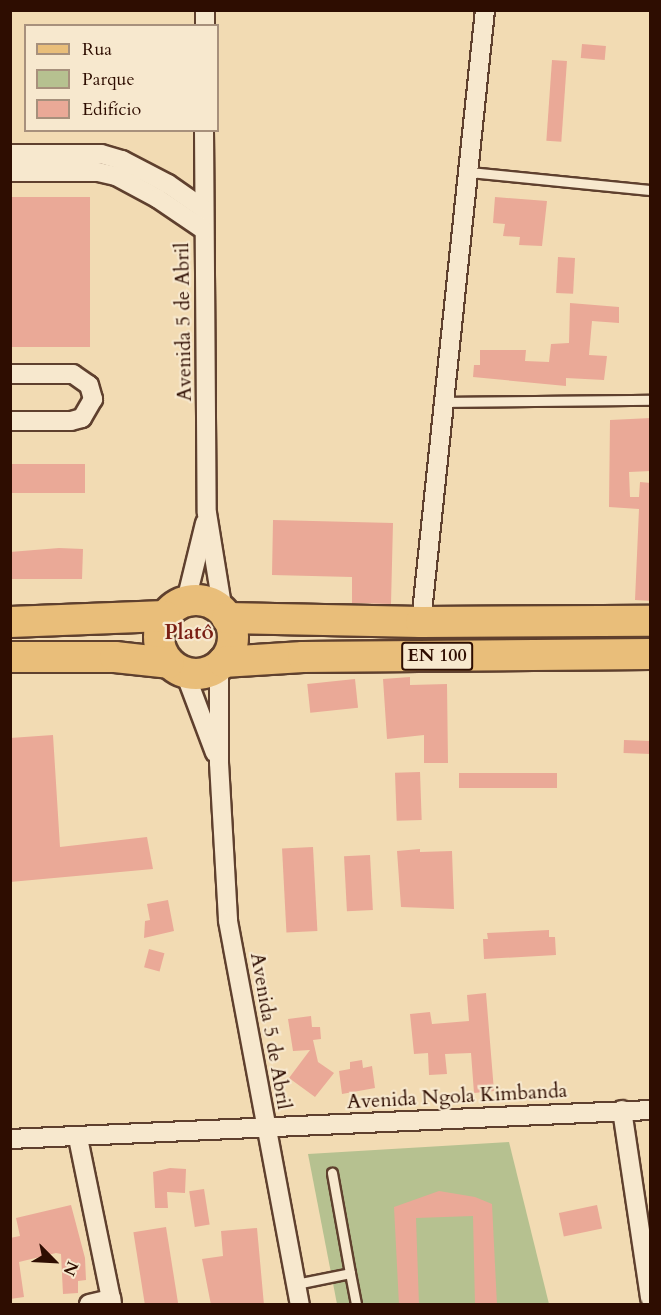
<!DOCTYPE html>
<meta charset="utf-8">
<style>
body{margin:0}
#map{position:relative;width:661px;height:1315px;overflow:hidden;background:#f2dbb3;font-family:Cardo,serif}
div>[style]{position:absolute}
.green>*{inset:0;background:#b6c190}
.building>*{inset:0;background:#eaa997;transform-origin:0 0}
.roads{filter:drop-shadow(2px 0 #5f402e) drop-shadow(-2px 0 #5f402e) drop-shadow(0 2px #5f402e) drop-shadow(0 -2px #5f402e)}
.service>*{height:9px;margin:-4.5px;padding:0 4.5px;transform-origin:4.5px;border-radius:4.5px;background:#f7e8ce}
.minor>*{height:18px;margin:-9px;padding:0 9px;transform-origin:9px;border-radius:9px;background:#f7e8ce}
.primary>*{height:30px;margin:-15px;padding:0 15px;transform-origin:15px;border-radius:15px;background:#e9be7a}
.primary>.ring{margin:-15px;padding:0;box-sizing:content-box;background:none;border:30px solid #e9be7a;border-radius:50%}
span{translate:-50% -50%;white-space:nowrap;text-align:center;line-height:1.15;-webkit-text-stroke:4.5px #f7e8ce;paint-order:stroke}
.shield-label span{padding:2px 4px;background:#f7e8ce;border:2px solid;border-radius:4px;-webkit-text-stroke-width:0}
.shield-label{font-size:18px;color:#2e0d01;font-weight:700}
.street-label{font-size:20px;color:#2e0d01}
.neighbourhood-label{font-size:21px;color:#7a1f14;font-weight:700}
.frame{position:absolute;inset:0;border:12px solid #2e0d01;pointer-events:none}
.legend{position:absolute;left:24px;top:24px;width:195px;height:108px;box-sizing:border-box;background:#f7e8ce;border:2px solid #a7907c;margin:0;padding:8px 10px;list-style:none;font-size:18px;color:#2e0d01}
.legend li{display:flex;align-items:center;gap:12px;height:30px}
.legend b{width:30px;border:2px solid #a7907c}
.north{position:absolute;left:24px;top:1231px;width:60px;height:60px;-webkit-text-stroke:4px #f7e8ce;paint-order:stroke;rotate:114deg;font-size:16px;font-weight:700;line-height:24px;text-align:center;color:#2e0d01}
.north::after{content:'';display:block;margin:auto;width:21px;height:27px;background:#2e0d01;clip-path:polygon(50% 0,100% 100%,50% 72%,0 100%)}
</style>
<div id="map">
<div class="green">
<i style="clip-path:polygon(509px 1142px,549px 1304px,337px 1304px,308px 1154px)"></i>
</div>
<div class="building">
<i style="left:582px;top:44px;width:24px;height:14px;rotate:5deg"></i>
<i style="left:552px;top:60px;width:15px;height:81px;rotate:4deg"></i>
<i style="left:10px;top:197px;width:80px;height:150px"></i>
<i style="clip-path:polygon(495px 197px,547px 201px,542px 246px,519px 245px,520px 237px,503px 236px,505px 224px,493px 223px)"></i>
<i style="left:558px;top:257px;width:17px;height:36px;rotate:3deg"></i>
<i style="clip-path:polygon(570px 303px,619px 307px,619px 323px,592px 321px,589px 355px,607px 356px,604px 380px,566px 378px,566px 386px,473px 377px,474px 365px,480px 365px,480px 350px,526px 350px,525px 361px,549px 362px,551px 344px,569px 343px)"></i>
<i style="clip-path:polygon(651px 418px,651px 471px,629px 472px,630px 497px,639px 497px,640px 482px,651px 483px,651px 601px,635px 600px,639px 509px,609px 507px,610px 420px)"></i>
<i style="left:10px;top:464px;width:75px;height:29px"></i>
<i style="clip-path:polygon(273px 520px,393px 523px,391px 604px,352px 603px,352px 577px,272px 575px)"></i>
<i style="clip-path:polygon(59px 548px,83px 549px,82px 579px,10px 579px,10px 552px)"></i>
<i style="clip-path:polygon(410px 677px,410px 685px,447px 684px,448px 763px,424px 763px,424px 735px,387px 739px,383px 679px)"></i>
<i style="left:355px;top:679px;width:29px;height:48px;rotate:84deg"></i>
<i style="clip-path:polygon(53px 735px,60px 847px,147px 837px,153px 869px,10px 882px,10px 738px)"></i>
<i style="left:624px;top:740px;width:27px;height:13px;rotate:2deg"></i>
<i style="left:420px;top:772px;width:48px;height:25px;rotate:88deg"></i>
<i style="left:459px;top:773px;width:98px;height:15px"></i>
<i style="left:313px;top:847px;width:84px;height:31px;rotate:87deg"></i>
<i style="clip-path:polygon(420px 849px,420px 852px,452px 851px,454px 909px,401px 907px,397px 851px)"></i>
<i style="left:370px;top:855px;width:55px;height:26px;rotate:87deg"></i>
<i style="clip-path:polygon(168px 900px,174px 931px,144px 938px,145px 921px,150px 920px,147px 904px)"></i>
<i style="clip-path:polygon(549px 930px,549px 937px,555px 937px,556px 955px,484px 959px,483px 939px,488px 939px,487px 933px)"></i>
<i style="left:149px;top:949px;width:16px;height:19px;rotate:15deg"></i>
<i style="clip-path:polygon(486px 993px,494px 1091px,474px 1093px,471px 1053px,445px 1054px,447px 1074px,429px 1075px,428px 1053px,414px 1054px,410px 1014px,430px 1012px,432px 1024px,469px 1021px,467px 995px)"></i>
<i style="clip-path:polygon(311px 1016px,312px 1027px,320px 1027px,321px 1039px,313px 1040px,318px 1062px,334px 1073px,315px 1097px,289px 1078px,310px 1050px,293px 1051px,288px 1019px)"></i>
<i style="clip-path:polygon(362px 1060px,363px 1068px,372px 1066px,375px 1088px,342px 1094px,339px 1071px,350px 1069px,350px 1062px)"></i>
<i style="clip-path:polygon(170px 1168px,186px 1169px,185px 1193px,167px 1192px,168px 1208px,155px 1208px,153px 1172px)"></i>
<i style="left:204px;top:1189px;width:36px;height:15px;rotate:81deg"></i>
<i style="clip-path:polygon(439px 1191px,475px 1197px,492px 1204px,497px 1305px,475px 1305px,473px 1216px,416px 1218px,419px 1305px,399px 1305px,394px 1207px)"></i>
<i style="clip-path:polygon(71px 1205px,85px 1258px,86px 1280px,78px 1281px,78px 1293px,63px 1294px,61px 1254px,56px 1253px,19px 1262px,24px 1297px,10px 1299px,10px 1238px,20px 1236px,16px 1218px)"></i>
<i style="left:597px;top:1205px;width:24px;height:39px;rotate:78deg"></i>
<i style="left:166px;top:1227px;width:79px;height:33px;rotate:81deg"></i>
<i style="clip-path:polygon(257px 1228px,264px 1305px,211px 1305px,202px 1259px,223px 1256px,221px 1231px)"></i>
</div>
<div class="roads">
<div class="service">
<i style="left:469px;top:172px;width:182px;rotate:5.7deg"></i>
<i style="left:443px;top:402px;width:207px;rotate:-0.6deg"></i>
<i style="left:350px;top:1273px;width:32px;rotate:79deg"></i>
<i style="left:296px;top:1284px;width:55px;rotate:-11.5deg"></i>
<i style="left:350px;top:1273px;width:102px;rotate:-100.2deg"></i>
</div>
<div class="minor">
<i style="left:205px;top:26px;width:16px;rotate:-90deg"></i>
<i style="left:204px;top:130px;width:383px;rotate:89.6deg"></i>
<i style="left:207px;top:513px;width:100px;rotate:80.8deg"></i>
<i style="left:10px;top:154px;width:91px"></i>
<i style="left:101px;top:154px;width:22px;rotate:16deg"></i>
<i style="left:122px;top:160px;width:52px;rotate:27.6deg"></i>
<i style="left:168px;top:184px;width:44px;rotate:34.8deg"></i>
<i style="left:10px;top:172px;width:88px"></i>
<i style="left:98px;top:172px;width:18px;rotate:13deg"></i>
<i style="left:116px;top:176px;width:47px;rotate:28.2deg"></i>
<i style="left:157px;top:198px;width:57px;rotate:34.2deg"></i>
<i style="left:10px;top:374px;width:63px"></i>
<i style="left:73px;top:374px;width:19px;rotate:35deg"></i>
<i style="left:89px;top:385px;width:15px;rotate:74deg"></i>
<i style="left:93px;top:399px;width:22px;rotate:120deg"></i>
<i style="left:82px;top:418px;width:11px;rotate:165deg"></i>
<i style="left:71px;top:421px;width:61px;rotate:180deg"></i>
<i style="left:186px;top:601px;width:80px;rotate:-76.3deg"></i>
<i style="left:421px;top:622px;width:615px;rotate:-84.03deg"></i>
<i style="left:219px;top:666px;width:97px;rotate:90deg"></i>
<i style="left:219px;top:763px;width:158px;rotate:86.7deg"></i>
<i style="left:228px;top:921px;width:390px;rotate:79.4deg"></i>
<i style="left:185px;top:673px;width:85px;rotate:69.4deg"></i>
<i style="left:622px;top:1110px;width:190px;rotate:81.5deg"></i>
<i style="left:78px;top:1138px;width:169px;rotate:78.4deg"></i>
<i style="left:10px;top:1139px;width:641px;rotate:-2.59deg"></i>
<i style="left:89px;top:1304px;width:23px;rotate:-13deg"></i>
</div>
<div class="primary">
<i class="ring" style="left:159px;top:600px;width:44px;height:44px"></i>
<i style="left:227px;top:618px;width:194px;rotate:1.2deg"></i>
<i style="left:421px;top:622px;width:229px;rotate:-0.3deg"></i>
<i style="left:10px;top:622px;width:155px;rotate:-2.2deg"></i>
<i style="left:10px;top:657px;width:105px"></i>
<i style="left:115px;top:657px;width:54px;rotate:6.3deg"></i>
<i style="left:223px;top:662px;width:80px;rotate:-3.6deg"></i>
<i style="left:303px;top:657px;width:347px;rotate:-0.5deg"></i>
</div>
</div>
<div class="shield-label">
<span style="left:437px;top:656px">EN 100</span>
</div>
<div class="street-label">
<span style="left:183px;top:322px;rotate:-91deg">Avenida 5 de Abril</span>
<span style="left:271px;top:1031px;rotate:80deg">Avenida 5 de Abril</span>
<span style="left:457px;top:1096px;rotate:-3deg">Avenida Ngola Kimbanda</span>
</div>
<div class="neighbourhood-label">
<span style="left:189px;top:633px">Platô</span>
</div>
<div class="frame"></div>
<ul class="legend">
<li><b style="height:8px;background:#e9be7a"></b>Rua</li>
<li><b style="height:16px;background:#b6c190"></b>Parque</li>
<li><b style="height:16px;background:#eaa997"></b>Edifício</li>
</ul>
<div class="north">N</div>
</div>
